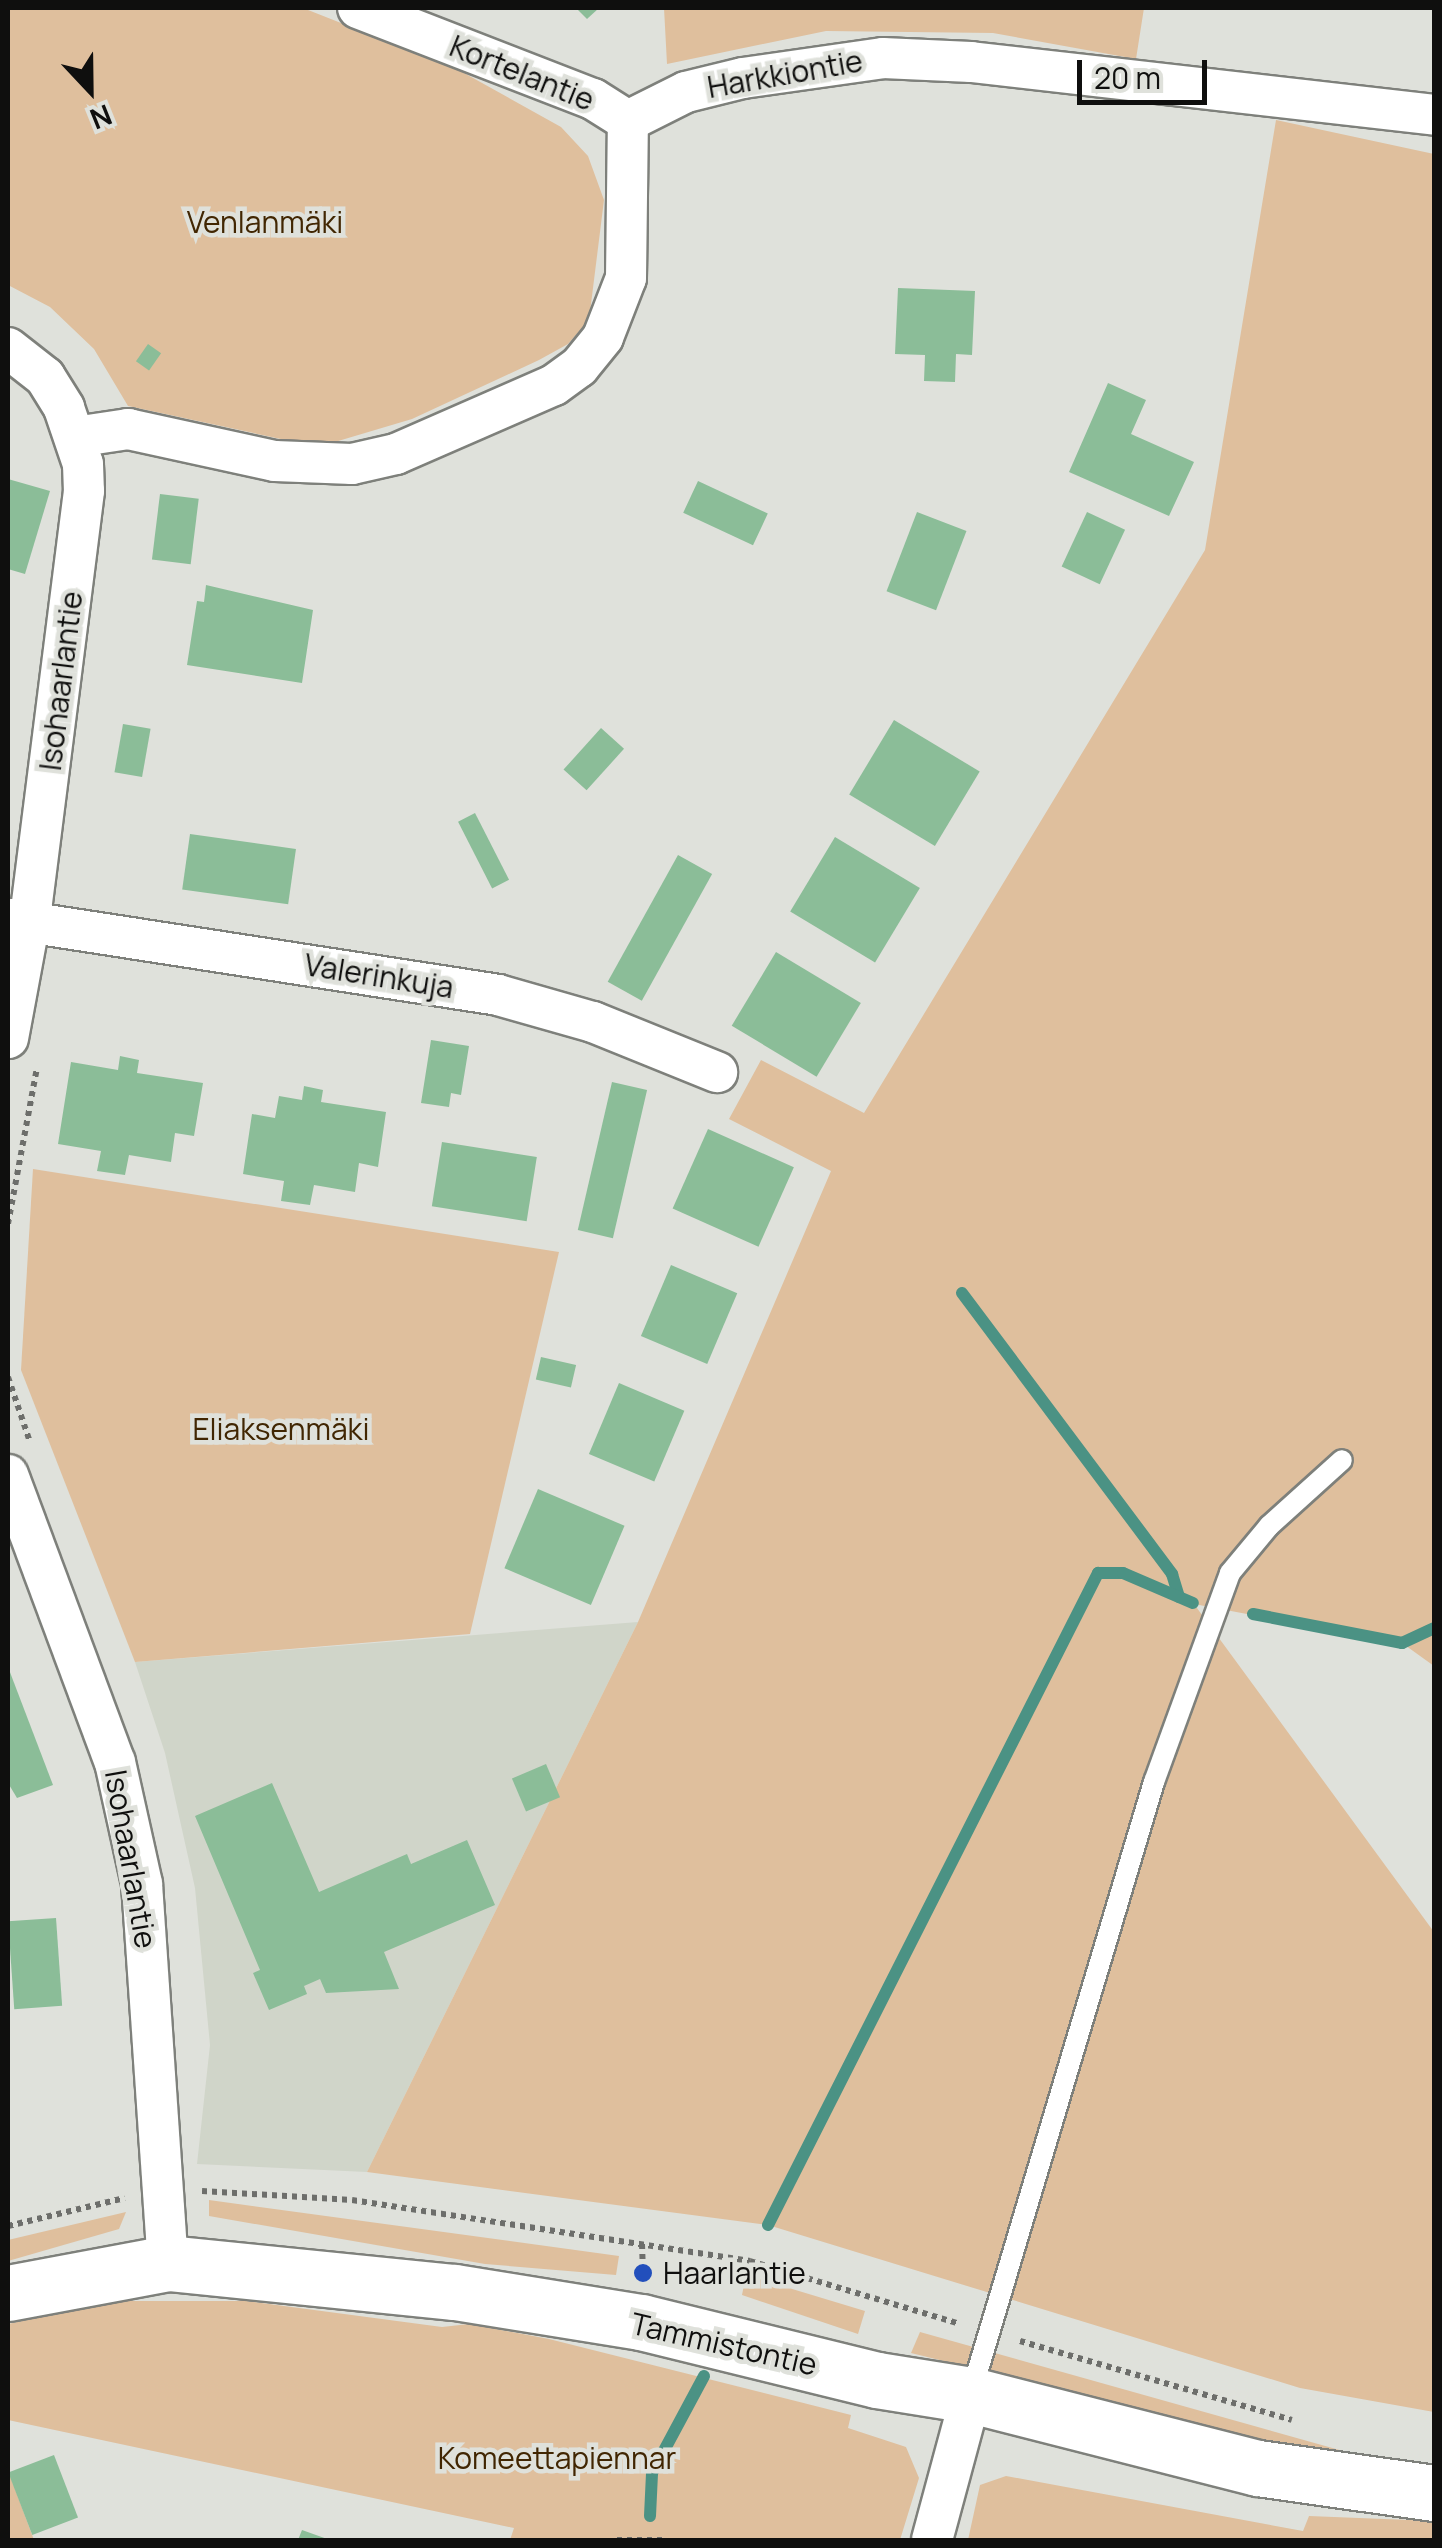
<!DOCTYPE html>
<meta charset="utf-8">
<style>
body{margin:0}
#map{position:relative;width:1442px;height:2548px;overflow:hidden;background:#dfe1db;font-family:Manrope,sans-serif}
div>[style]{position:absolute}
.built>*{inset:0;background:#d0d5c9}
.green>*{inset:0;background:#dfbf9d}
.stream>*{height:12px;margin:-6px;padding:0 6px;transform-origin:6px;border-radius:6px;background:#4b9284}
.building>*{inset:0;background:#8bbd98;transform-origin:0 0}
.path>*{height:6px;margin-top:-3px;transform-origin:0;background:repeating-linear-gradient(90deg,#6d6e6b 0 5px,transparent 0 10px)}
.roads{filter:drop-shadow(2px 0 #7e807b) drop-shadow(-2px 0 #7e807b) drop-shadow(0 2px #7e807b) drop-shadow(0 -2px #7e807b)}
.lane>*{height:20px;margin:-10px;padding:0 10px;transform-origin:10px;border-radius:10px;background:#fff}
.street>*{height:40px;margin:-20px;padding:0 20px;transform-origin:20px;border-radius:20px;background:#fff}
.secondary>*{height:55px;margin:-27.5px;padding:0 27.5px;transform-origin:27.5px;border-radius:27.5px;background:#fff}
.dots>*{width:28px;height:28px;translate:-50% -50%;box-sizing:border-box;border:5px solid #dfe1db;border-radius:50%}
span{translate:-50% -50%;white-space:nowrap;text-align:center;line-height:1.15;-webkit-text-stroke:9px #dfe1db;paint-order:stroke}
.street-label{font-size:30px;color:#0f0f0e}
.park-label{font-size:30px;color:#412602}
.poi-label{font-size:30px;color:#0f0f0e}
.left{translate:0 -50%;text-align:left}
.frame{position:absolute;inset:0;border:10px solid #0f0f0e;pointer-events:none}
.north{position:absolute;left:40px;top:40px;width:100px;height:100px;-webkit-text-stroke:8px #dfe1db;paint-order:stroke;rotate:158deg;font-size:28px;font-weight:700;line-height:40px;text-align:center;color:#0f0f0e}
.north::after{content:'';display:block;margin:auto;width:35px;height:45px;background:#0f0f0e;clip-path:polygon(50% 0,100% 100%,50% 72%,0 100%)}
.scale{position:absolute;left:1077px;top:60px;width:130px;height:45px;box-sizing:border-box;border:5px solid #0f0f0e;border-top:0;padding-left:12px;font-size:30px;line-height:35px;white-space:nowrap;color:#0f0f0e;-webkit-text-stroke:8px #dfe1db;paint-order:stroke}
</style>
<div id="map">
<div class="built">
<i style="clip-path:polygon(638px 1622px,367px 2172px,197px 2164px,210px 2045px,195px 1888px,165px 1753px,135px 1662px)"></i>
</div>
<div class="green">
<i style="clip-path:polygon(8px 8px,303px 8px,455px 68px,561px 127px,588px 156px,604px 200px,589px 320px,568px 344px,539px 360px,412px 419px,318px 447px,128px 406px,94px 349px,50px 307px,8px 285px)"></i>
<i style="clip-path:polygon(664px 8px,1144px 8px,1136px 59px,993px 33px,826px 31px,667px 64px)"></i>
<i style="clip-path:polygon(1276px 120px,1434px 154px,1434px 1666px,1402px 1643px,1194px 1604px,1434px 1932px,1434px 2412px,1300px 2388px,768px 2225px,367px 2172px,638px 1622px,831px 1171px,729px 1119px,761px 1060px,864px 1113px,1205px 550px)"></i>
<i style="clip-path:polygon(33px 1169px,559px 1252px,470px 1634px,135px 1662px,21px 1370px)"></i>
<i style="clip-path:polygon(209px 2200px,619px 2256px,616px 2275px,485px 2264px,209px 2216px)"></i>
<i style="clip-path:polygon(126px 2212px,119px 2229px,8px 2261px,8px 2240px)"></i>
<i style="clip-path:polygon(746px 2275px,865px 2311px,858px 2334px,742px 2295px)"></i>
<i style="clip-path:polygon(115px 2301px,246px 2301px,442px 2327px,469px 2324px,549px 2339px,851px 2415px,848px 2428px,906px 2447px,919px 2478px,900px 2540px,510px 2540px,514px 2528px,8px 2420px,8px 2324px)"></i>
<i style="clip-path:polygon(920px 2332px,1343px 2451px,1342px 2459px,911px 2353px)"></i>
<i style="clip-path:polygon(8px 2470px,34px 2540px,8px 2540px)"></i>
<i style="clip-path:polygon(1006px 2476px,1303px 2531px,1309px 2516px,1434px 2521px,1434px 2540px,968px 2540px,980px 2485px)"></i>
</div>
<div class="stream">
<i style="left:962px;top:1293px;width:351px;rotate:53.2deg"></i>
<i style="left:1172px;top:1574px;width:24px;rotate:73deg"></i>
<i style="left:1253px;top:1614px;width:152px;rotate:11deg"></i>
<i style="left:1402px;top:1643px;width:35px;rotate:-25deg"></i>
<i style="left:768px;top:2225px;width:731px;rotate:-63.15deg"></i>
<i style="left:1098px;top:1573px;width:25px"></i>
<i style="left:1123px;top:1573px;width:76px;rotate:23.2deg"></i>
<i style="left:650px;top:2516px;width:43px;rotate:-87.3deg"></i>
<i style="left:652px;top:2473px;width:110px;rotate:-61.8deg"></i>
</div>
<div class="building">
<i style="clip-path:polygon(576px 8px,599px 8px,587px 19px)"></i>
<i style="clip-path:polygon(898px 288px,975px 291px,972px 355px,956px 354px,955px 382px,924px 381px,925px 355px,895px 354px)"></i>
<i style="left:148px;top:344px;width:16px;height:21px;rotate:35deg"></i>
<i style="clip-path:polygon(1108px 383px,1146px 400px,1131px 434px,1194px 462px,1169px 516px,1069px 472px)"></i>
<i style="clip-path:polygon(8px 479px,50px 491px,25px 574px,8px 569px)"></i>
<i style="left:698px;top:481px;width:77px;height:35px;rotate:25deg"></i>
<i style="left:160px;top:494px;width:39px;height:66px;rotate:7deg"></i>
<i style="left:917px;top:512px;width:53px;height:85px;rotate:21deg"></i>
<i style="left:1087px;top:512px;width:42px;height:60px;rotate:25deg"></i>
<i style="clip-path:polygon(206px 585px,313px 610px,302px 683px,187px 665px,197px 601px,204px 602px)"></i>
<i style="left:894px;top:720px;width:100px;height:87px;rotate:31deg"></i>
<i style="left:123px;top:724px;width:28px;height:49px;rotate:10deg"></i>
<i style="left:601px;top:728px;width:31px;height:56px;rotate:42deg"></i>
<i style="left:475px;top:813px;width:75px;height:19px;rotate:63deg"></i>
<i style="left:190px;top:834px;width:107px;height:56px;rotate:8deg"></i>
<i style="left:835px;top:837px;width:99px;height:87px;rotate:31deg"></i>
<i style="left:678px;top:855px;width:39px;height:145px;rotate:29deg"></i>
<i style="left:776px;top:952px;width:99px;height:86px;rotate:31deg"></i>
<i style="clip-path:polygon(431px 1040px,469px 1046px,461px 1095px,451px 1093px,449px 1107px,421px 1103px)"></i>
<i style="clip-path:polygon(120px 1056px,139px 1060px,137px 1073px,203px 1083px,194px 1136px,175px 1133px,171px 1162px,129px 1155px,125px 1175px,97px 1171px,101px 1151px,58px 1144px,71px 1062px,118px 1070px)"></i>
<i style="left:612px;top:1082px;width:36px;height:152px;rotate:13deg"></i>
<i style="clip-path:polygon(304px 1086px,323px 1090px,321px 1102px,386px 1112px,378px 1167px,359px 1163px,355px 1192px,314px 1185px,310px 1205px,281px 1201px,284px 1181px,243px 1174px,252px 1114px,275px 1118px,279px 1096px,302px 1100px)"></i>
<i style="left:708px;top:1129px;width:94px;height:87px;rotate:24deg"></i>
<i style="left:442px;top:1142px;width:96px;height:65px;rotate:9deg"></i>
<i style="left:671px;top:1265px;width:72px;height:77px;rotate:23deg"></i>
<i style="left:541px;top:1357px;width:36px;height:23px;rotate:13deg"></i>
<i style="left:619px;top:1383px;width:71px;height:77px;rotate:23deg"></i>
<i style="left:538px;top:1489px;width:94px;height:86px;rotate:23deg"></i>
<i style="clip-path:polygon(8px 1667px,53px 1785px,17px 1798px,8px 1783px)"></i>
<i style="left:546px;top:1764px;width:36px;height:37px;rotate:67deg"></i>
<i style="clip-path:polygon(272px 1783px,319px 1892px,407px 1854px,411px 1864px,467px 1840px,495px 1905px,384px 1952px,399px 1989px,326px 1993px,320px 1979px,304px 1986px,307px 1994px,269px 2010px,253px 1973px,260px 1970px,195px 1816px)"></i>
<i style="left:56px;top:1918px;width:88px;height:48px;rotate:86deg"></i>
<i style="left:54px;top:2455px;width:67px;height:49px;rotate:69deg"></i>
<i style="clip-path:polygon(302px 2530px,330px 2540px,298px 2540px)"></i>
</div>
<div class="path">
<i style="left:8px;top:1224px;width:159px;rotate:-79.5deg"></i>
<i style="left:8px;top:1377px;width:69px;rotate:71.3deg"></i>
<i style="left:202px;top:2191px;width:150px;rotate:3.4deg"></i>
<i style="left:352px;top:2200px;width:403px;rotate:8.7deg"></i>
<i style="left:750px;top:2261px;width:219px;rotate:16.7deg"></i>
<i style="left:8px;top:2226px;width:120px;rotate:-13.5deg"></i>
<i style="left:642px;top:2244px;width:29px;rotate:88deg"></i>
<i style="left:1020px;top:2341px;width:283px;rotate:16.2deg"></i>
<i style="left:617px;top:2540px;width:46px"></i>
</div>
<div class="roads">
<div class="lane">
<i style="left:971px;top:2393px;width:638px;rotate:-73.33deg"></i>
<i style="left:1154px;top:1782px;width:222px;rotate:-70deg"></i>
<i style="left:1230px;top:1573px;width:61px;rotate:-50.3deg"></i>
<i style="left:1269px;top:1526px;width:98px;rotate:-42.1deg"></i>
</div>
<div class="street">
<i style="left:358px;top:8px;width:252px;rotate:21.2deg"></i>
<i style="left:593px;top:99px;width:41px;rotate:32.2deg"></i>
<i style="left:8px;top:348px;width:47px;rotate:38.1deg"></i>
<i style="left:45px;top:377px;width:36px;rotate:58deg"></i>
<i style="left:64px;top:408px;width:59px;rotate:71.3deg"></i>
<i style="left:83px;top:464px;width:27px;rotate:88deg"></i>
<i style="left:84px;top:491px;width:437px;rotate:97.2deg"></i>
<i style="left:29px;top:925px;width:115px;rotate:100.5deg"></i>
<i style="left:75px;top:437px;width:54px;rotate:-8.6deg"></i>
<i style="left:128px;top:429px;width:150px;rotate:12.3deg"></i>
<i style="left:275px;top:461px;width:77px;rotate:2.2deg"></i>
<i style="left:352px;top:464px;width:45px;rotate:-12.8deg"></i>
<i style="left:396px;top:454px;width:172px;rotate:-23.6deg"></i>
<i style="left:554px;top:385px;width:31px;rotate:-36deg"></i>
<i style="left:579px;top:367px;width:38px;rotate:-51deg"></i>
<i style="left:603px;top:337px;width:63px;rotate:-68.7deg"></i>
<i style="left:626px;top:278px;width:157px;rotate:-89.3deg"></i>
<i style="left:628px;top:121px;width:65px;rotate:-26.6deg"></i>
<i style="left:686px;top:92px;width:59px;rotate:-13.8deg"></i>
<i style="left:743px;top:78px;width:141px;rotate:-8.1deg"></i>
<i style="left:883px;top:58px;width:88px;rotate:2.6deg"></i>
<i style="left:971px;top:62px;width:466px;rotate:6.5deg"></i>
<i style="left:8px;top:919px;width:496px;rotate:8.8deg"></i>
<i style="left:498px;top:995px;width:99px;rotate:15.9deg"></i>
<i style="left:593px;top:1022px;width:134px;rotate:22deg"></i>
<i style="left:8px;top:1475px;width:306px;rotate:69.6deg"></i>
<i style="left:115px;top:1762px;width:125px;rotate:77.5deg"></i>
<i style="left:142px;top:1884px;width:380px;rotate:86.1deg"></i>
<i style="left:932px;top:2540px;width:150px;rotate:-74.9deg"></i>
</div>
<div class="secondary">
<i style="left:8px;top:2293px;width:163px;rotate:-10.6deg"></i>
<i style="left:168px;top:2263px;width:288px;rotate:5.8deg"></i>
<i style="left:455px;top:2292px;width:188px;rotate:9.2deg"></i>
<i style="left:641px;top:2322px;width:243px;rotate:13.8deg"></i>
<i style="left:877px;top:2380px;width:95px;rotate:9.1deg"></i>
<i style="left:971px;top:2395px;width:296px;rotate:14.3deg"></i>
<i style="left:1258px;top:2468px;width:178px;rotate:8.1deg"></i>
</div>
</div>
<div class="dots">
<i style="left:643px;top:2273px;background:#224fbc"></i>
</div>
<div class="street-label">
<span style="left:522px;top:73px;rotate:22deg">Kortelantie</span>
<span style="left:785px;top:74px;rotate:-10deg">Harkkiontie</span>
<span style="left:61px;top:681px;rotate:-83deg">Isohaarlantie</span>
<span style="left:379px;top:976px;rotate:9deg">Valerinkuja</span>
<span style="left:131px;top:1859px;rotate:80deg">Isohaarlantie</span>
<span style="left:724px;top:2344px;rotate:13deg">Tammistontie</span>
</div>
<div class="park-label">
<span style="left:265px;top:222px">Venlanmäki</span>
<span style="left:281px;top:1429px">Eliaksenmäki</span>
<span style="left:557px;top:2458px">Komeettapiennar</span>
</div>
<div class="poi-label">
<span class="left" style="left:663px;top:2273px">Haarlantie</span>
</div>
<div class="frame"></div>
<div class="north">N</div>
<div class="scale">20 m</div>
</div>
